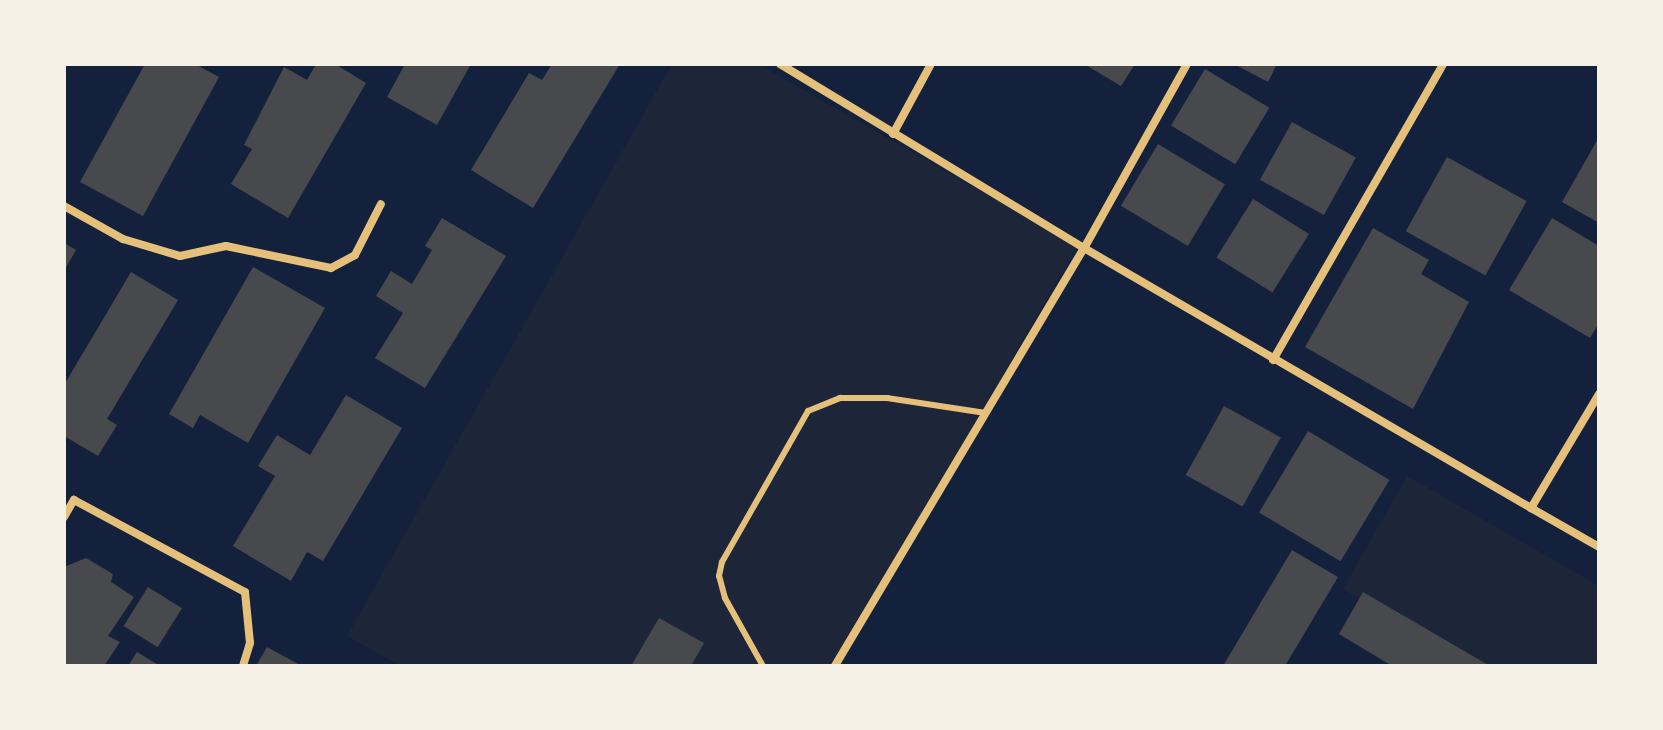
<!DOCTYPE html>
<style>
body{margin:0}
#map{position:relative;width:1663px;height:730px;overflow:hidden;background:#14213d;font-family:Raleway,sans-serif}
div>[style]{position:absolute}
.green>*{inset:0;background:#1d2539}
.building>*{inset:0;background:#48494c;transform-origin:0 0}
.service>*{height:6px;margin:-3px;padding:0 3px;transform-origin:3px;border-radius:3px;background:#e5c07b}
.minor>*{height:8px;margin:-4px;padding:0 4px;transform-origin:4px;border-radius:4px;background:#e5c07b}
span{translate:-50% -50%;white-space:nowrap;text-align:center;line-height:1.15;-webkit-text-stroke:8px #f6f1e7;paint-order:stroke}
.frame{position:absolute;inset:0;border:66px solid #f6f1e7;pointer-events:none}
</style>
<div id="map">
<div class="green">
<i style="clip-path:polygon(672px 64px,758px 64px,1078px 246px,833px 666px,400px 666px,347px 636px)"></i>
<i style="clip-path:polygon(1407px 476px,1599px 586px,1599px 666px,1478px 666px,1343px 589px)"></i>
</div>
<div class="building">
<i style="clip-path:polygon(145px 64px,195px 64px,219px 77px,143px 216px,80px 182px)"></i>
<i style="clip-path:polygon(316px 64px,335px 64px,366px 83px,288px 218px,231px 184px,252px 149px,244px 145px,284px 67px,307px 80px)"></i>
<i style="clip-path:polygon(405px 64px,471px 64px,437px 125px,387px 97px)"></i>
<i style="clip-path:polygon(552px 64px,620px 64px,533px 208px,471px 170px,529px 73px,542px 80px)"></i>
<i style="clip-path:polygon(1084px 64px,1135px 64px,1121px 86px)"></i>
<i style="clip-path:polygon(1234px 64px,1277px 64px,1268px 82px)"></i>
<i style="left:1205px;top:69px;width:75px;height:66px;rotate:31deg"></i>
<i style="left:1292px;top:122px;width:73px;height:66px;rotate:29deg"></i>
<i style="clip-path:polygon(1599px 137px,1599px 223px,1562px 202px)"></i>
<i style="left:1158px;top:144px;width:78px;height:72px;rotate:31deg"></i>
<i style="left:1447px;top:157px;width:91px;height:85px;rotate:29deg"></i>
<i style="left:1253px;top:199px;width:66px;height:69px;rotate:32deg"></i>
<i style="clip-path:polygon(442px 218px,506px 256px,425px 388px,375px 358px,403px 313px,376px 296px,391px 271px,412px 284px,432px 250px,425px 246px)"></i>
<i style="clip-path:polygon(1552px 218px,1599px 246px,1599px 323px,1590px 338px,1509px 290px)"></i>
<i style="clip-path:polygon(1373px 228px,1429px 260px,1421px 274px,1469px 302px,1413px 409px,1305px 347px)"></i>
<i style="clip-path:polygon(64px 243px,76px 250px,64px 271px)"></i>
<i style="clip-path:polygon(253px 267px,325px 308px,248px 443px,200px 415px,193px 428px,169px 414px)"></i>
<i style="clip-path:polygon(131px 272px,178px 300px,107px 419px,117px 425px,98px 456px,64px 436px,64px 385px)"></i>
<i style="clip-path:polygon(346px 395px,402px 428px,323px 561px,307px 552px,291px 581px,233px 546px,275px 476px,258px 466px,277px 435px,310px 455px)"></i>
<i style="left:1224px;top:406px;width:65px;height:79px;rotate:29deg"></i>
<i style="left:1308px;top:431px;width:95px;height:95px;rotate:31deg"></i>
<i style="clip-path:polygon(1292px 550px,1338px 577px,1285px 666px,1223px 666px)"></i>
<i style="clip-path:polygon(86px 558px,113px 574px,111px 582px,134px 597px,108px 636px,120px 642px,104px 666px,64px 666px,64px 567px)"></i>
<i style="left:148px;top:587px;width:40px;height:46px;rotate:32deg"></i>
<i style="clip-path:polygon(1363px 592px,1490px 666px,1392px 666px,1339px 634px)"></i>
<i style="clip-path:polygon(659px 618px,704px 643px,691px 666px,631px 666px)"></i>
<i style="clip-path:polygon(267px 647px,302px 666px,256px 666px)"></i>
<i style="clip-path:polygon(137px 652px,160px 666px,128px 666px)"></i>
</div>
<div class="service">
<i style="left:763px;top:666px;width:78px;rotate:-119.2deg"></i>
<i style="left:725px;top:598px;width:23px;rotate:-105deg"></i>
<i style="left:719px;top:576px;width:14px;rotate:-78deg"></i>
<i style="left:722px;top:562px;width:174px;rotate:-60.3deg"></i>
<i style="left:808px;top:411px;width:35px;rotate:-22deg"></i>
<i style="left:840px;top:398px;width:47px"></i>
<i style="left:887px;top:398px;width:100px;rotate:8.6deg"></i>
</div>
<div class="minor">
<i style="left:780px;top:64px;width:355px;rotate:31.2deg"></i>
<i style="left:1084px;top:248px;width:487px;rotate:120.8deg"></i>
<i style="left:1187px;top:64px;width:211px;rotate:119.2deg"></i>
<i style="left:1084px;top:248px;width:517px;rotate:30.18deg"></i>
<i style="left:893px;top:134px;width:80px;rotate:-61.5deg"></i>
<i style="left:64px;top:206px;width:68px;rotate:29.2deg"></i>
<i style="left:123px;top:239px;width:59px;rotate:16.6deg"></i>
<i style="left:180px;top:256px;width:47px;rotate:-12.3deg"></i>
<i style="left:226px;top:246px;width:107px;rotate:11.8deg"></i>
<i style="left:331px;top:268px;width:27px;rotate:-28deg"></i>
<i style="left:355px;top:255px;width:57px;rotate:-63deg"></i>
<i style="left:1273px;top:360px;width:341px;rotate:-60.1deg"></i>
<i style="left:1599px;top:394px;width:133px;rotate:120.8deg"></i>
<i style="left:1531px;top:508px;width:78px;rotate:29.8deg"></i>
<i style="left:64px;top:517px;width:20px;rotate:-60deg"></i>
<i style="left:74px;top:500px;width:194px;rotate:28.3deg"></i>
<i style="left:245px;top:592px;width:51px;rotate:84.4deg"></i>
<i style="left:250px;top:643px;width:24px;rotate:107deg"></i>
</div>
<div class="frame"></div>
</div>
